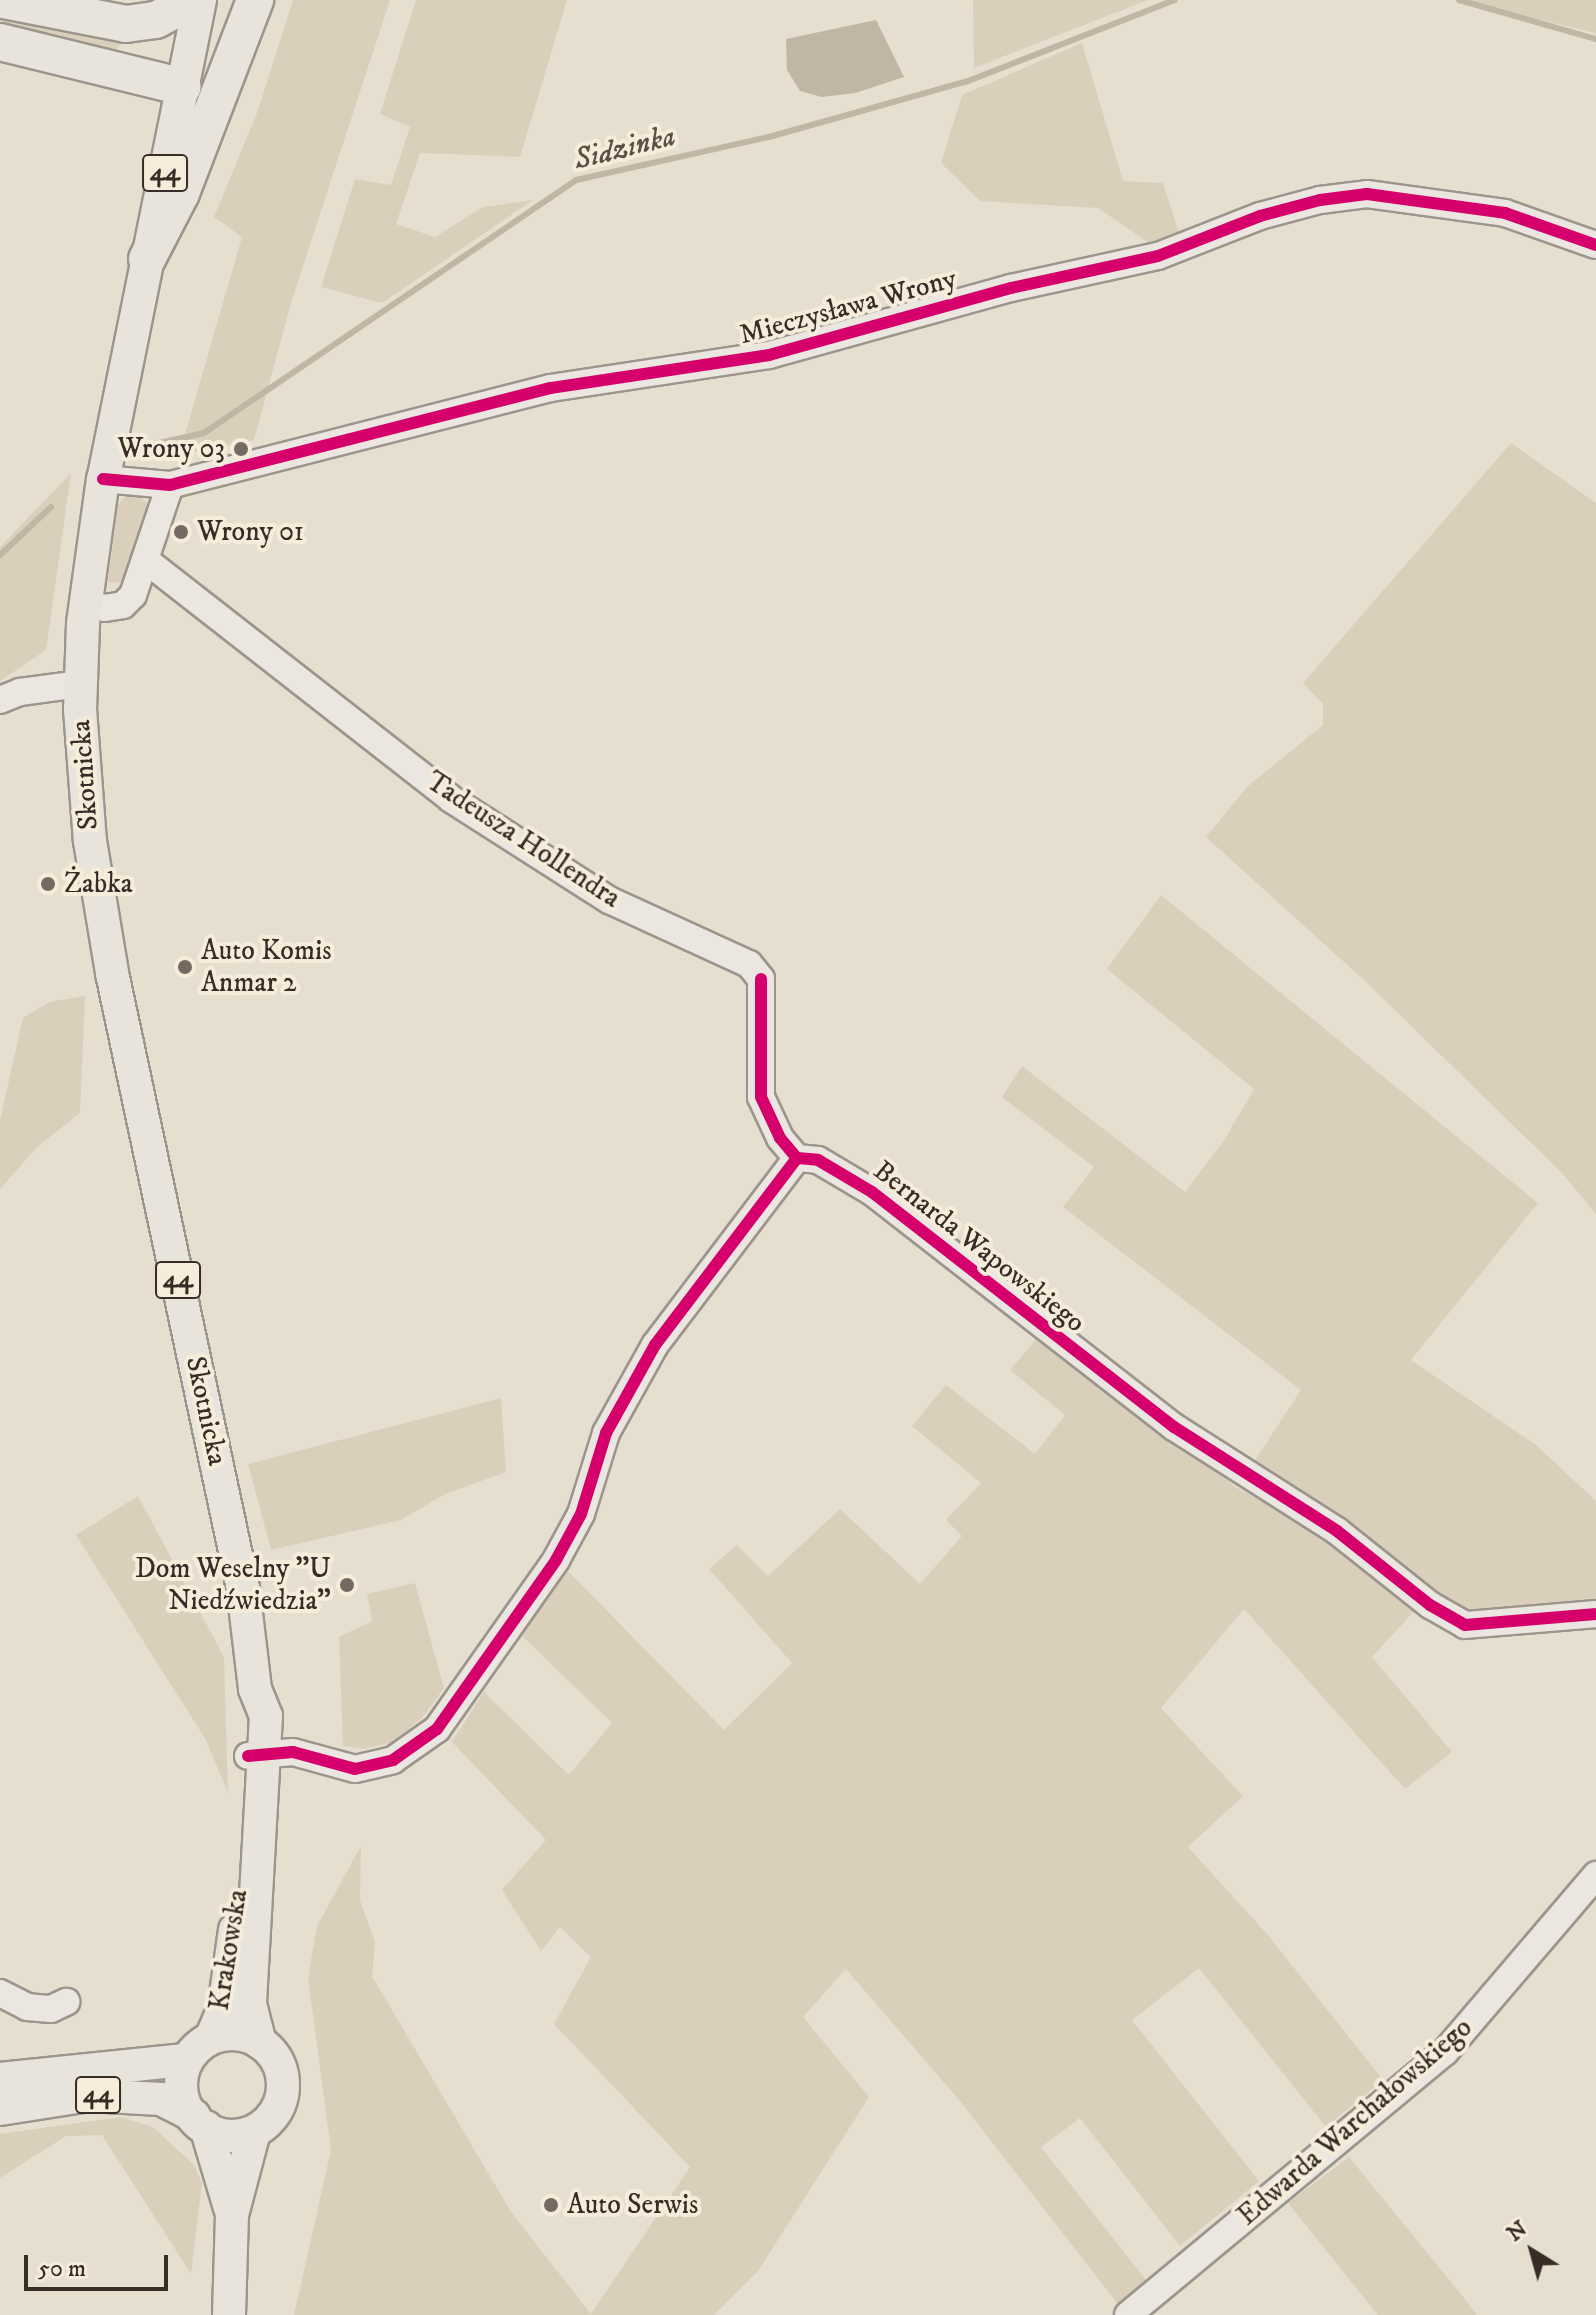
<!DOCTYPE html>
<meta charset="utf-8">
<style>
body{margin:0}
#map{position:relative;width:1596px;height:2315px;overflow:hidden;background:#e6decf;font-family:"IM FELL DW Pica",serif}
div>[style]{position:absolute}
.green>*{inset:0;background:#dacfbb}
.water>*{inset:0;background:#c1b5a3}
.stream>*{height:6px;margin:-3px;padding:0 3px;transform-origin:3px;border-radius:3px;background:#c1b5a3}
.roads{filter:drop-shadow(2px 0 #9b958c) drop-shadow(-2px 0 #9b958c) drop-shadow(0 2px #9b958c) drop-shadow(0 -2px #9b958c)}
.minor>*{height:26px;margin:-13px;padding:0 13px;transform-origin:13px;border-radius:13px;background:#ebe7e0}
.major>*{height:32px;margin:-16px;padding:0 16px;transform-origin:16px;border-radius:16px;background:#e8e3db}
.major>.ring{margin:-16px;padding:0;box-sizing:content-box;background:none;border:32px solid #e8e3db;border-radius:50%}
.highway>*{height:36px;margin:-18px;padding:0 18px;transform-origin:18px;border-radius:18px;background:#e8e3db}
.cycleway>*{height:12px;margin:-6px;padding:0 6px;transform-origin:6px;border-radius:6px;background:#d6006c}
.dots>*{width:22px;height:22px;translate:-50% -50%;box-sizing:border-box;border:4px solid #f5ecda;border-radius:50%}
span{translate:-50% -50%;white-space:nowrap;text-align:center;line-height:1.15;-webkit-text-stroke:8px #f5ecda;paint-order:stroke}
.shield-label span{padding:2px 6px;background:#f5ecda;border:2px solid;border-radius:6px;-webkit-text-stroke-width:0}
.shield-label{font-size:26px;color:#382c26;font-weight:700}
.street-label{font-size:28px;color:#382c26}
.poi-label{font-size:28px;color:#382c26}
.right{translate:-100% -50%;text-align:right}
.left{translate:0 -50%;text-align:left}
.water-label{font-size:30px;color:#5c5046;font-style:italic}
.north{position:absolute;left:1492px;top:2211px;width:80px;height:80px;-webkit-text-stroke:6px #f5ecda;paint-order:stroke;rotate:323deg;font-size:22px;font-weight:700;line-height:32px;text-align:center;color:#382c26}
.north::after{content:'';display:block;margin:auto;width:28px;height:36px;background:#382c26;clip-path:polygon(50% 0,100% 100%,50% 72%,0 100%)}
.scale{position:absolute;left:24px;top:2255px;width:144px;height:36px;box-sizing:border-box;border:4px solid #382c26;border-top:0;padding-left:10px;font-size:24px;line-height:28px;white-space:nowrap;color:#382c26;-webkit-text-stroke:6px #f5ecda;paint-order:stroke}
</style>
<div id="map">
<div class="green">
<i style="clip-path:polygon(293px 0,390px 0,291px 303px,254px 440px,179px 455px,242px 237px,214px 217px,257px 113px)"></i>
<i style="clip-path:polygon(416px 0,567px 0,520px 157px,420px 153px,396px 224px,435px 237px,483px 207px,533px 200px,382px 303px,321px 287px,355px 179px,391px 185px,410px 127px,380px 114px)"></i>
<i style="clip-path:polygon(973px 0,1148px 0,974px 68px)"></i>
<i style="clip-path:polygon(1467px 0,1596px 0,1596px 33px,1473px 4px)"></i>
<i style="clip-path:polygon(0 13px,120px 38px,120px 45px,113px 53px,0 31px)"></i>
<i style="clip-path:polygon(1082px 43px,1123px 181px,1163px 183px,1179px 233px,1149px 243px,1098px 208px,980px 201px,941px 163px,962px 95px)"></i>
<i style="clip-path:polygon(1511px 443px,1596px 503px,1596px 1214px,1562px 1173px,1365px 981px,1206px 837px,1248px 786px,1323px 725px,1323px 704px,1303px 683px)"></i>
<i style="clip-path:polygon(71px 473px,46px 650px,0 681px,0 547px)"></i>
<i style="clip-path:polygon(138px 494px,152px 509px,126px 582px,108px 583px,118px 505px,126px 495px)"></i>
<i style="clip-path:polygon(1161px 895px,1538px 1203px,1411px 1360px,1536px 1445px,1596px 1501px,1596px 1603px,1463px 1616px,1246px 1474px,1301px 1390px,1063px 1207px,1094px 1167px,1002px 1097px,1022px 1066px,1185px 1192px,1223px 1142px,1254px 1089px,1107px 969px)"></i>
<i style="clip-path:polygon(85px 996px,80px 1113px,37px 1147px,0 1189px,0 1120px,23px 1018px,49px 1002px)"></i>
<i style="clip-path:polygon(1038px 1337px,1237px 1488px,1330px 1536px,1417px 1608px,1372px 1657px,1452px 1752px,1405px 1789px,1244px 1609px,1161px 1708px,1243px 1796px,1188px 1847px,1267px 1934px,1383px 2080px,1326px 2127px,1199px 1968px,1132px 2020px,1259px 2181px,1180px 2246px,1080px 2118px,1041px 2147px,1146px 2280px,1118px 2304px,960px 2101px,846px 1969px,803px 2017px,869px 2097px,758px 2271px,714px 2315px,294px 2315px,331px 2150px,308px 1978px,317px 1926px,361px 1846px,360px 1900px,375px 1942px,372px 1976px,511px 2212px,591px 2314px,690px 2167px,554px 2024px,591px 1957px,560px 1927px,541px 1951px,502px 1890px,546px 1840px,452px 1742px,484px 1692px,569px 1775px,612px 1723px,518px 1632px,564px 1567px,724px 1730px,792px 1663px,709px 1569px,737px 1545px,768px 1576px,840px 1509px,920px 1584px,962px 1536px,946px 1520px,981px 1483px,912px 1426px,946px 1385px,1035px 1454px,1065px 1415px,1010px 1370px)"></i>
<i style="clip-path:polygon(501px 1398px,506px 1472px,445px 1494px,401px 1520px,271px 1550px,248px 1464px)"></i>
<i style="clip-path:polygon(138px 1496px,224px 1657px,228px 1793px,206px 1740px,76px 1535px)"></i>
<i style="clip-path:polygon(415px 1583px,444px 1688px,422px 1718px,393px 1742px,364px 1749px,343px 1746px,339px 1637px,372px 1621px,367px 1594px)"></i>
<i style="clip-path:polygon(121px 2117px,153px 2127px,194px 2165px,202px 2183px,191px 2274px,102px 2135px,66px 2136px,0 2178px,0 2134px)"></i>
<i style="clip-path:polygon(1349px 2157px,1460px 2293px,1477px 2315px,1378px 2315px,1288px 2203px)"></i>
</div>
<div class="water">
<i style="clip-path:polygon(876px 20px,904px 77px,855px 93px,822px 97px,800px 91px,787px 70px,786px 39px)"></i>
</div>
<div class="stream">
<i style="left:1459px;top:0;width:142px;rotate:15.9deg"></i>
<i style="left:137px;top:448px;width:69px;rotate:-12.6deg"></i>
<i style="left:204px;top:433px;width:450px;rotate:-34.2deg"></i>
<i style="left:576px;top:180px;width:198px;rotate:-12.6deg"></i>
<i style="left:769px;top:137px;width:207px;rotate:-15.7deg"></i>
<i style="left:968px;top:81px;width:222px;rotate:-21.4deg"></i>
<i style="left:0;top:555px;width:70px;rotate:-43.3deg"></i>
</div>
<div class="roads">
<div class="minor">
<i style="left:103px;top:479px;width:67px;rotate:5.1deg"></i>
<i style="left:170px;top:485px;width:393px;rotate:-14.3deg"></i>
<i style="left:551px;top:388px;width:220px;rotate:-8.6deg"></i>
<i style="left:769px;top:355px;width:251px;rotate:-15.5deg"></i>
<i style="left:1011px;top:288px;width:150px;rotate:-12.3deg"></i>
<i style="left:1158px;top:256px;width:110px;rotate:-21.4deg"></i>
<i style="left:1260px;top:216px;width:62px;rotate:-14.9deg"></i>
<i style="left:1320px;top:200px;width:47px;rotate:-7.3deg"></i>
<i style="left:1367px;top:194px;width:139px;rotate:7.8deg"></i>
<i style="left:1505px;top:213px;width:96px;rotate:19.4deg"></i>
<i style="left:148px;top:562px;width:385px;rotate:38deg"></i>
<i style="left:451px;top:799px;width:188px;rotate:32.6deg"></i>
<i style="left:609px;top:900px;width:154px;rotate:24.6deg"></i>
<i style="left:749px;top:964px;width:19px;rotate:51deg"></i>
<i style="left:761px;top:979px;width:118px;rotate:90deg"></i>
<i style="left:761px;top:1097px;width:45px;rotate:65.1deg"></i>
<i style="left:780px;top:1138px;width:26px;rotate:50deg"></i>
<i style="left:85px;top:604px;width:20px;rotate:11deg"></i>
<i style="left:105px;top:608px;width:18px;rotate:-9deg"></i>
<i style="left:123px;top:605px;width:14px;rotate:-45deg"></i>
<i style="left:133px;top:595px;width:116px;rotate:-71.4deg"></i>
<i style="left:0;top:700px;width:22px;rotate:-22deg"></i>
<i style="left:20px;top:692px;width:61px;rotate:-7.6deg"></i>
<i style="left:248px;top:1756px;width:45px;rotate:-5.1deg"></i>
<i style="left:293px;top:1752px;width:64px;rotate:15.3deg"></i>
<i style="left:355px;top:1769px;width:39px;rotate:-13deg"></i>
<i style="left:393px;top:1760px;width:54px;rotate:-35.2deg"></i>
<i style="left:437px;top:1729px;width:207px;rotate:-54.8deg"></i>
<i style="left:556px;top:1560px;width:52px;rotate:-61.5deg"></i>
<i style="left:581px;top:1514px;width:85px;rotate:-72.8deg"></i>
<i style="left:606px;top:1433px;width:101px;rotate:-60.9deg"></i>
<i style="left:655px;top:1345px;width:235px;rotate:-52.8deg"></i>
<i style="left:797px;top:1158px;width:21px;rotate:5deg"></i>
<i style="left:818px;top:1160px;width:63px;rotate:30.7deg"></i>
<i style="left:872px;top:1192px;width:383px;rotate:37.9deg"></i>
<i style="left:1174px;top:1427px;width:193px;rotate:32.5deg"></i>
<i style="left:1337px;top:1531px;width:119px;rotate:38.5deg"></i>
<i style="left:1430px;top:1605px;width:40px;rotate:29.7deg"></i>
<i style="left:1465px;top:1625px;width:131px;rotate:-4.8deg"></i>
<i style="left:0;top:1993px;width:30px;rotate:27deg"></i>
<i style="left:27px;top:2007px;width:24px;rotate:5deg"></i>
<i style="left:51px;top:2009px;width:17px;rotate:-25deg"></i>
<i style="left:1128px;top:2315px;width:412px;rotate:-39.7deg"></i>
<i style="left:1445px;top:2052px;width:233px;rotate:-49.5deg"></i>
</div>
<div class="major">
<i style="left:200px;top:0;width:489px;rotate:101.4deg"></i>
<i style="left:103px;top:479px;width:146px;rotate:97.9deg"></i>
<i style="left:83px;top:624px;width:85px;rotate:92deg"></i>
<i style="left:80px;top:709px;width:132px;rotate:85.7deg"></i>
<i style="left:90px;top:841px;width:134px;rotate:80.5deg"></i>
<i style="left:112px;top:973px;width:629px;rotate:77.98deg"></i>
<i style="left:243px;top:1588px;width:102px;rotate:83.2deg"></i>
<i style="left:255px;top:1689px;width:29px;rotate:68deg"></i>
<i style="left:266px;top:1716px;width:288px;rotate:93.2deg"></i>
<i style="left:250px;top:2004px;width:40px;rotate:75.6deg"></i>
<i class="ring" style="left:181px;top:2034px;width:70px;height:70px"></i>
<i style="left:212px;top:2036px;width:30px;rotate:-67deg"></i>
<i style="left:224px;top:2008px;width:79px;rotate:-82deg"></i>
<i style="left:0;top:2079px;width:186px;rotate:-5.9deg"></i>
<i style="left:0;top:2109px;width:89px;rotate:-9deg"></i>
<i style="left:88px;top:2095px;width:73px;rotate:3.1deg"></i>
<i style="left:161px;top:2099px;width:37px;rotate:27deg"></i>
<i style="left:206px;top:2127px;width:84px;rotate:73.5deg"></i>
<i style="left:229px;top:2315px;width:100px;rotate:-88.3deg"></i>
<i style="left:232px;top:2215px;width:86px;rotate:-75.2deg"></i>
</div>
<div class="highway">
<i style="left:4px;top:0;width:124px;rotate:11.1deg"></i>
<i style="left:126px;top:24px;width:30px;rotate:-8deg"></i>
<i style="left:156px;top:20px;width:42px;rotate:-28.4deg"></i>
<i style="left:0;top:42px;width:188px;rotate:13.8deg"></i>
<i style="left:147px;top:259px;width:74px;rotate:-62.7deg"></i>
<i style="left:181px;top:193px;width:207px;rotate:-69deg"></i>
</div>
</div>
<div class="cycleway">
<i style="left:103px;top:479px;width:67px;rotate:5.1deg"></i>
<i style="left:170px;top:485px;width:393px;rotate:-14.3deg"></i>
<i style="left:551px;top:388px;width:220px;rotate:-8.6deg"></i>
<i style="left:769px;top:355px;width:251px;rotate:-15.5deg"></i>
<i style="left:1011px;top:288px;width:150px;rotate:-12.3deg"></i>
<i style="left:1158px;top:256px;width:110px;rotate:-21.4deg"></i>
<i style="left:1260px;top:216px;width:62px;rotate:-14.9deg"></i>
<i style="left:1320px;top:200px;width:47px;rotate:-7.3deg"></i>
<i style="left:1367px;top:194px;width:139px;rotate:7.8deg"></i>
<i style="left:1505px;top:213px;width:96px;rotate:19.4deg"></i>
<i style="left:761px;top:979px;width:118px;rotate:90deg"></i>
<i style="left:761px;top:1097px;width:45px;rotate:65.1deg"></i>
<i style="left:780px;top:1138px;width:26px;rotate:50deg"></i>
<i style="left:248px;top:1756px;width:45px;rotate:-5.1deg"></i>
<i style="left:293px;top:1752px;width:64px;rotate:15.3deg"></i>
<i style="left:355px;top:1769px;width:39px;rotate:-13deg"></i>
<i style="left:393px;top:1760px;width:54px;rotate:-35.2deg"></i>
<i style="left:437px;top:1729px;width:207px;rotate:-54.8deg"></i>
<i style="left:556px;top:1560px;width:52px;rotate:-61.5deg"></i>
<i style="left:581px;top:1514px;width:85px;rotate:-72.8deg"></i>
<i style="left:606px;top:1433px;width:101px;rotate:-60.9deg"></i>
<i style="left:655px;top:1345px;width:235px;rotate:-52.8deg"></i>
<i style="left:797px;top:1158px;width:21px;rotate:5deg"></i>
<i style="left:818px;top:1160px;width:63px;rotate:30.7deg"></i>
<i style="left:872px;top:1192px;width:383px;rotate:37.9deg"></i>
<i style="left:1174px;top:1427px;width:193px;rotate:32.5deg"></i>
<i style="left:1337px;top:1531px;width:119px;rotate:38.5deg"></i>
<i style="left:1430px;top:1605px;width:40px;rotate:29.7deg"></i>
<i style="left:1465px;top:1625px;width:131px;rotate:-4.8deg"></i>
</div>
<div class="dots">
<i style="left:241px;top:449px;background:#756a61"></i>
<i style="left:181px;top:532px;background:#756a61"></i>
<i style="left:48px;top:884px;background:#756a61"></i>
<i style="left:185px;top:967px;background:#756a61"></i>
<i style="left:347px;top:1585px;background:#756a61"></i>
<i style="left:551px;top:2205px;background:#756a61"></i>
</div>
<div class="shield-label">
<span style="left:165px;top:173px">44</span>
<span style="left:178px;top:1280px">44</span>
<span style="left:98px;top:2095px">44</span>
</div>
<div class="street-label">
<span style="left:848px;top:307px;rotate:-15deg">Mieczysława Wrony</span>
<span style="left:85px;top:775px;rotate:-94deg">Skotnicka</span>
<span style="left:523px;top:840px;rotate:33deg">Tadeusza Hollendra</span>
<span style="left:979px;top:1247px;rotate:38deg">Bernarda Wapowskiego</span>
<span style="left:206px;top:1411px;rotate:78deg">Skotnicka</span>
<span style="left:229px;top:1950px;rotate:-81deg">Krakowska</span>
<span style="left:1355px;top:2122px;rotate:-41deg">Edwarda Warchałowskiego</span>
</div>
<div class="poi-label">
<span class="right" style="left:225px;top:449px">Wrony 03</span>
<span class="left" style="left:197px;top:532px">Wrony 01</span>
<span class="left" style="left:64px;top:884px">Żabka</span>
<span class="left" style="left:201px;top:967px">Auto Komis<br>Anmar 2</span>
<span class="right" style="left:331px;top:1585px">Dom Weselny "U<br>Niedźwiedzia"</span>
<span class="left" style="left:567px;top:2205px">Auto Serwis</span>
</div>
<div class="water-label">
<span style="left:625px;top:149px;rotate:-14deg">Sidzinka</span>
</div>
<div class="north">N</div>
<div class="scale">50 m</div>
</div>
